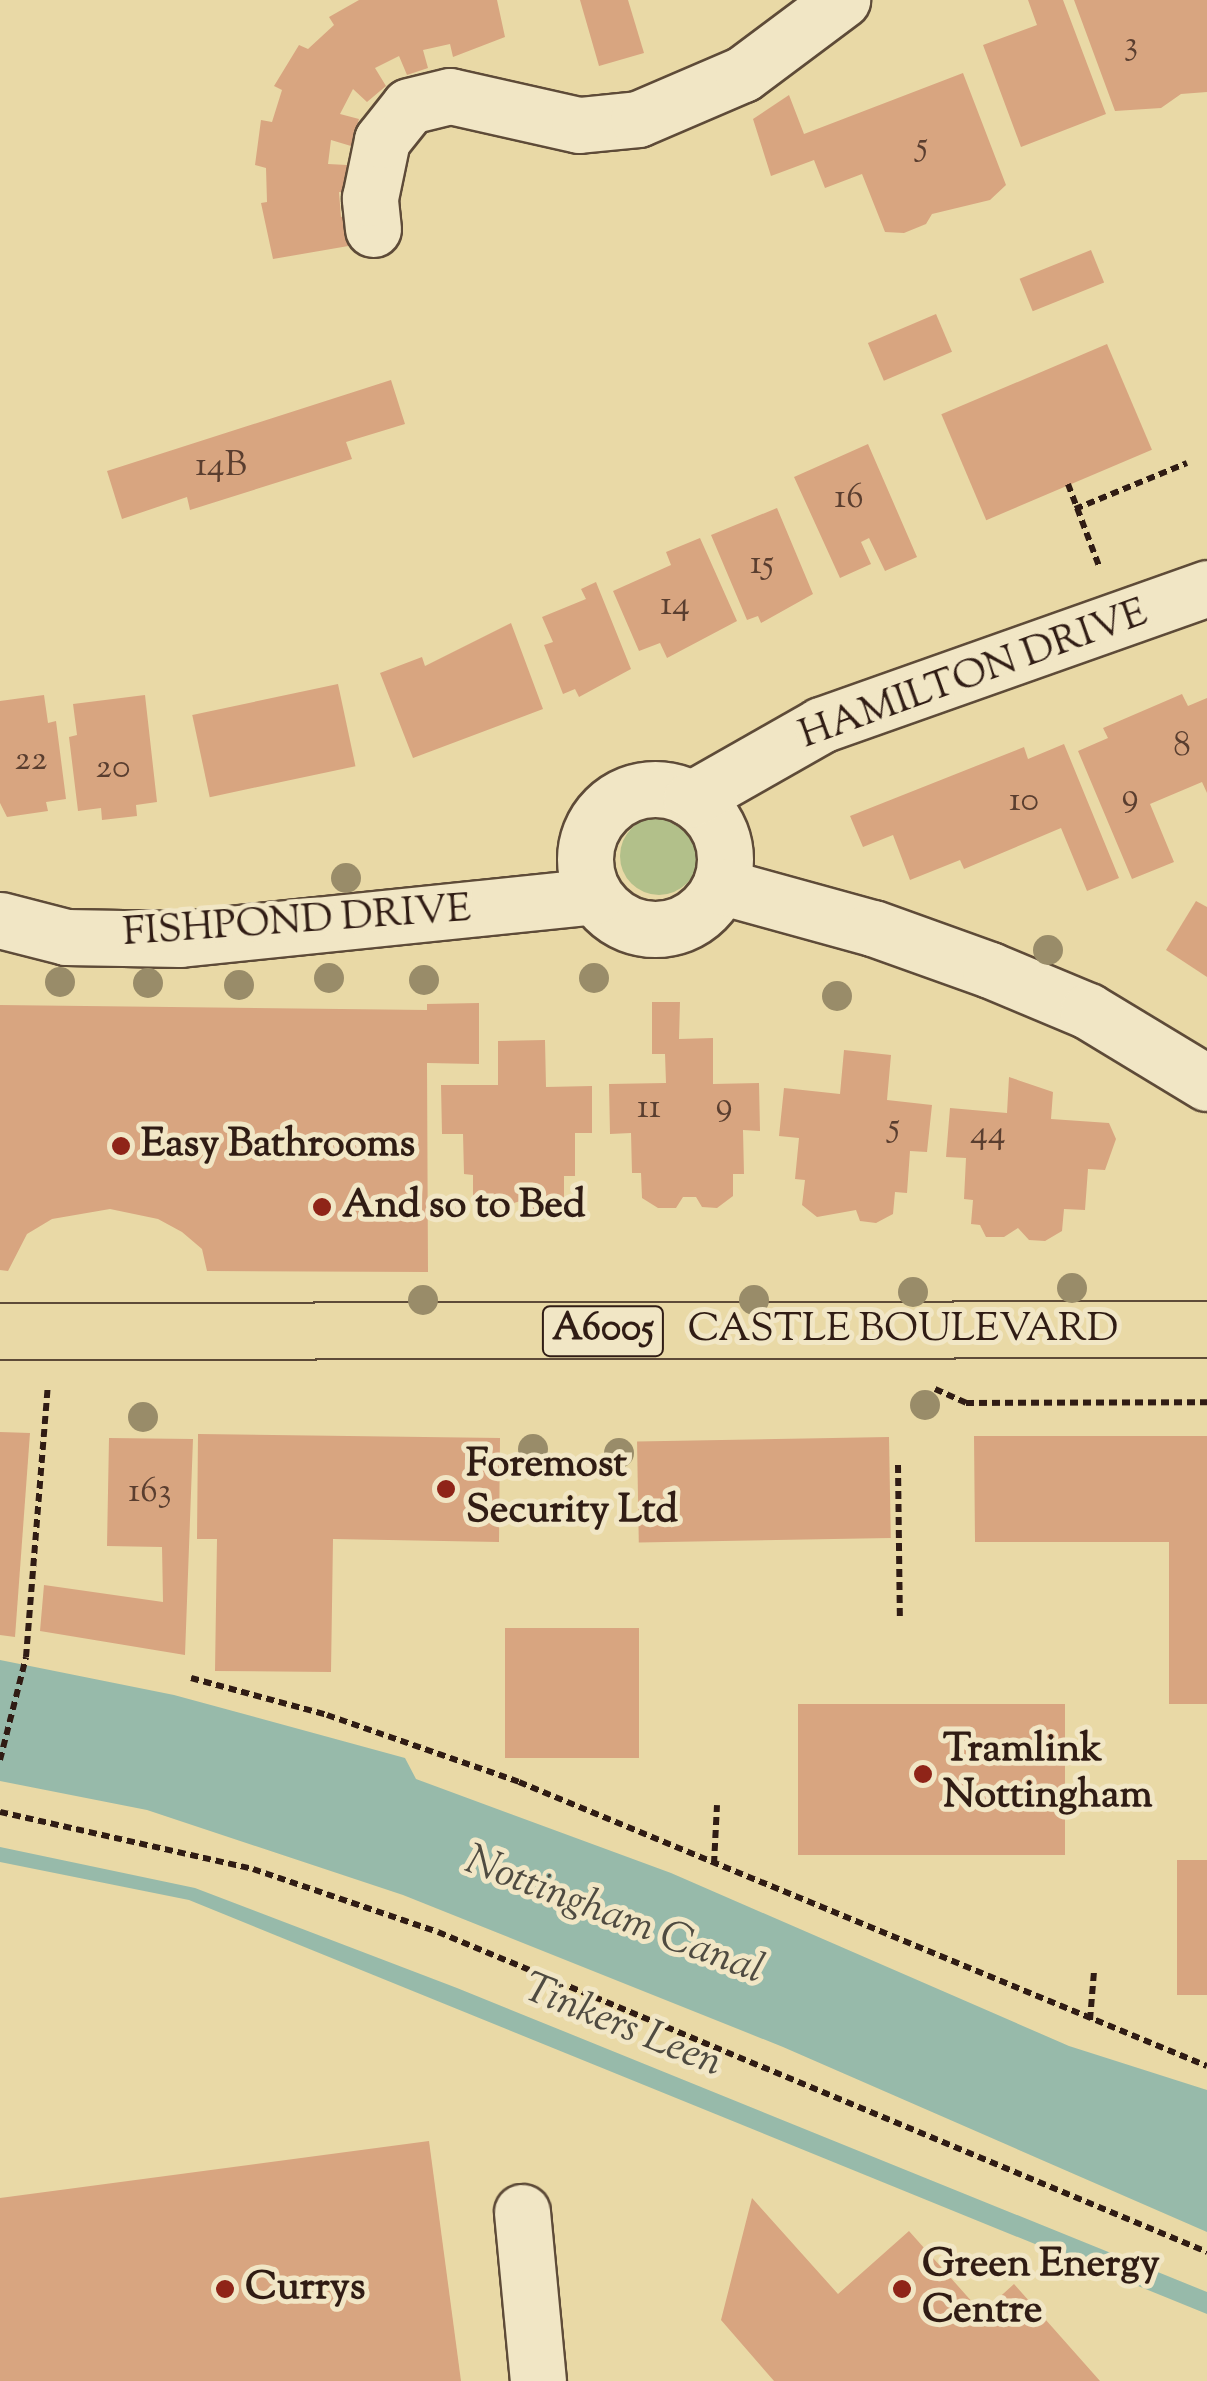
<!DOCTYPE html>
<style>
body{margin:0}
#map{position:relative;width:1207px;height:2381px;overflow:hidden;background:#e9d9a6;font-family:"Sorts Mill Goudy",serif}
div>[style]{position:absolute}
.green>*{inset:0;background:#b2c08a}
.round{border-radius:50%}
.water>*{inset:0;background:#97baaa}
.building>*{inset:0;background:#d8a580;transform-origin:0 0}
.path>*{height:6px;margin-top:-3px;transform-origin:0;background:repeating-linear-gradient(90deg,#301c14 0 8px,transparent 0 13px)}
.roads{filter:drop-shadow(2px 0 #5e4b38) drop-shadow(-2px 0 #5e4b38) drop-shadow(0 2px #5e4b38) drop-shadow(0 -2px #5e4b38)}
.minor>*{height:55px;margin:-27.5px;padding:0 27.5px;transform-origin:27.5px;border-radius:27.5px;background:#f1e6c5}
.minor>.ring{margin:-27.5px;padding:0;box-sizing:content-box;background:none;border:55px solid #f1e6c5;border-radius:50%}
.major>*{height:55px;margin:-27.5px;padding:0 27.5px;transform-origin:27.5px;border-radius:27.5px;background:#e9d9a6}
.trees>*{width:30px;height:30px;margin:-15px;border-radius:50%;background:#998c69}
.dots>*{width:28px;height:28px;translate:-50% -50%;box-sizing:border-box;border:5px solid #f1e6c5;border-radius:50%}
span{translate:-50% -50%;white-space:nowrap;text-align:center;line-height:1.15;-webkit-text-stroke:10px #f1e6c5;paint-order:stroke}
.number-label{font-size:35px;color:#5a3e2f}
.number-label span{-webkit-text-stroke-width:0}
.shield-label span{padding:2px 8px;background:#f1e6c5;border:2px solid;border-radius:8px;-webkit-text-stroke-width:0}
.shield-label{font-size:38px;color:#301c14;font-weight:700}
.street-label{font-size:40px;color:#301c14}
.poi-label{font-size:40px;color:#301c14;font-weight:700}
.left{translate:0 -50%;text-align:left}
.water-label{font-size:42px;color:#4f4b41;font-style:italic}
</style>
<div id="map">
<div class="green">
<i class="round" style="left:620px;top:817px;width:78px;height:78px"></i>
</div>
<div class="water">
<i style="clip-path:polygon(0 1660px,174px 1695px,405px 1758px,416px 1779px,671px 1873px,1069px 2046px,1207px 2090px,1207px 2232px,783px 2047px,403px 1895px,147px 1810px,0 1781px)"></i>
<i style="clip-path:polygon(0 1847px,195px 1888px,457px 1988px,1207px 2292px,1207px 2314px,189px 1900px,0 1862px)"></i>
</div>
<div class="building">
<i style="clip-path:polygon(359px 0,497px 0,505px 37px,453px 57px,450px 44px,423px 50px,428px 68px,407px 75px,399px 56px,375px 68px,386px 86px,367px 102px,353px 89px,340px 114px,359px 119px,351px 146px,331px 140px,328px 164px,347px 165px,346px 193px,339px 192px,341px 217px,354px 214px,360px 244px,273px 259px,261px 203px,267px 202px,266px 168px,255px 165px,261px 120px,272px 122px,282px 90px,274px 86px,299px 45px,308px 49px,334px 25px,329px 17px)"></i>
<i style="clip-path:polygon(580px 0,628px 0,644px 53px,599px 66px)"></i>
<i style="clip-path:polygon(1028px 0,1063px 0,1106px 114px,1021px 147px,983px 45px,1037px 25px)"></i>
<i style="clip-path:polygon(1074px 0,1207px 0,1207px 92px,1181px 94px,1161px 108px,1115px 111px)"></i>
<i style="clip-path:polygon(963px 73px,1006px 185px,990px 200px,932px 214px,926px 224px,904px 233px,885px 232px,862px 174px,825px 188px,814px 160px,771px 176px,753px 119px,789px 95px,804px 134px)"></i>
<i style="left:1091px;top:250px;width:35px;height:77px;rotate:68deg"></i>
<i style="left:936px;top:314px;width:41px;height:74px;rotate:67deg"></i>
<i style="left:1107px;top:344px;width:115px;height:180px;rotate:67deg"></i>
<i style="clip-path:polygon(391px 380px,405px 424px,346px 442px,352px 459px,190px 510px,187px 497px,122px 519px,107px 471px)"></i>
<i style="clip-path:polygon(868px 444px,917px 557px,885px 571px,869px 538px,861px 542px,871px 564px,840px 578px,794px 477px)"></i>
<i style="clip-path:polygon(777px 508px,813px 594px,761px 623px,758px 616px,747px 620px,711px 535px)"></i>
<i style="clip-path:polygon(700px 538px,737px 621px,667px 658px,660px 643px,639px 651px,613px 591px,671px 565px,666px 552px)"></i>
<i style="clip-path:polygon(596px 582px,631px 669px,579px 697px,575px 689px,563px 694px,544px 645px,553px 642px,542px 617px,586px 599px,581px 589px)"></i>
<i style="clip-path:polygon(511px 623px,543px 709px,413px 758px,380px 673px,422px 657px,425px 666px)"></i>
<i style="left:338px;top:684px;width:84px;height:149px;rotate:78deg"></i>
<i style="clip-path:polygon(1182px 694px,1188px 706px,1207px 698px,1207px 793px,1202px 782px,1150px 804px,1174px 862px,1132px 879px,1078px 751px,1108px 738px,1103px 728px)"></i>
<i style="clip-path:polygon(44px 695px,48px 723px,56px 721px,66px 799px,46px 802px,48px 811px,7px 817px,0 803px,0 701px)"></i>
<i style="clip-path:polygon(145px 695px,157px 802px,136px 805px,137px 816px,102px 820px,101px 808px,78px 811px,69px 737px,77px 735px,73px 704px)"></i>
<i style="clip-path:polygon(1064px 744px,1119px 878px,1087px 891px,1061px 828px,964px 869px,960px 860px,910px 880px,893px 835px,863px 847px,850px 816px,1024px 747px,1028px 759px)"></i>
<i style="clip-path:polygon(1196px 901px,1207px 907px,1207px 977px,1166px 950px)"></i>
<i style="clip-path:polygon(652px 1002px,680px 1002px,679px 1039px,713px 1038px,713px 1084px,759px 1083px,760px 1131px,743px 1130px,744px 1174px,733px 1174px,733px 1196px,717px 1208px,702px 1207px,696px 1197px,683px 1197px,676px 1208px,658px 1208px,642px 1198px,641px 1173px,632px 1173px,631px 1133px,610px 1134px,609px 1084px,666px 1083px,665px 1054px,652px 1054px)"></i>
<i style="clip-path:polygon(479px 1003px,479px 1064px,427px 1063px,428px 1272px,207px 1271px,202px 1249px,182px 1232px,158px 1219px,110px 1209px,52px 1219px,27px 1234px,8px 1271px,0 1270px,0 1005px,427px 1010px,427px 1004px)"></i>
<i style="clip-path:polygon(545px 1040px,546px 1087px,592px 1086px,592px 1133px,575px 1133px,575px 1176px,564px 1176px,564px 1198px,549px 1210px,533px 1209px,527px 1199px,490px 1210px,473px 1199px,473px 1175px,464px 1174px,463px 1134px,442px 1134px,441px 1085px,498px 1085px,498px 1041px)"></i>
<i style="clip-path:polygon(844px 1050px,891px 1055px,887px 1100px,932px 1105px,927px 1152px,910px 1151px,907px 1193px,895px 1192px,893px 1214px,876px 1223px,860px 1221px,856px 1210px,817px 1217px,802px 1205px,805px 1180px,795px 1179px,799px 1138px,779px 1136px,784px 1088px,840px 1094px)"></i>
<i style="clip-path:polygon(1009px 1077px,1053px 1092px,1051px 1119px,1109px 1123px,1116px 1139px,1105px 1170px,1088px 1169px,1085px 1210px,1064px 1209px,1062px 1231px,1045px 1241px,1029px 1240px,1018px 1228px,1004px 1237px,986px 1237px,980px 1225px,971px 1224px,973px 1200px,964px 1199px,966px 1158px,946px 1157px,950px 1108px,1007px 1113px)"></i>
<i style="clip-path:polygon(0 1432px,30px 1433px,15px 1637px,0 1635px)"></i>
<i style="clip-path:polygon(198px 1434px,500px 1438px,499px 1542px,333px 1539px,331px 1672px,215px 1671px,217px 1539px,197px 1539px)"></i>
<i style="clip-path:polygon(974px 1436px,1207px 1436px,1207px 1704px,1169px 1704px,1169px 1542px,975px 1542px)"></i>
<i style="left:889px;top:1437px;width:101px;height:252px;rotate:89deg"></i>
<i style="clip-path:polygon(109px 1438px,193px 1439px,185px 1655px,40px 1631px,44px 1585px,163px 1602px,162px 1547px,107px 1546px)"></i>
<i style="left:505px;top:1628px;width:134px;height:130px"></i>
<i style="left:1065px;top:1704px;width:151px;height:267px;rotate:90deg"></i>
<i style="left:1207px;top:1860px;width:135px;height:30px;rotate:90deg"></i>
<i style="clip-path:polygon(429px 2141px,461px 2381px,0 2381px,0 2198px)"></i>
<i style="clip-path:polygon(752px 2198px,838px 2294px,909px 2231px,982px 2313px,1014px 2284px,1100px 2381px,774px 2381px,721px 2320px)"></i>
</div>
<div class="path">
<i style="left:1068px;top:484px;width:88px;rotate:69.3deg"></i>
<i style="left:1075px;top:509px;width:121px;rotate:-22.3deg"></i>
<i style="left:935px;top:1389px;width:34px;rotate:24deg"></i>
<i style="left:966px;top:1403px;width:241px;rotate:-0.2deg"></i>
<i style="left:898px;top:1465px;width:155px;rotate:89.3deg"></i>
<i style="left:191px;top:1678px;width:141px;rotate:15.2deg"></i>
<i style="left:327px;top:1715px;width:203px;rotate:19.2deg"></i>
<i style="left:519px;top:1782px;width:744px;rotate:22.43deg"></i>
<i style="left:0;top:1760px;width:106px;rotate:-75.8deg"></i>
<i style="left:26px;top:1657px;width:272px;rotate:-85.4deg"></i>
<i style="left:0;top:1812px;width:259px;rotate:12.7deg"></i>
<i style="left:253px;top:1869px;width:195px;rotate:18.8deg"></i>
<i style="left:438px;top:1932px;width:833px;rotate:22.59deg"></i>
<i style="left:714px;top:1864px;width:59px;rotate:-87.1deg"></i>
<i style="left:1090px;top:2020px;width:49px;rotate:-85.3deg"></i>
</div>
<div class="roads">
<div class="minor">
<i style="left:373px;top:229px;width:31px;rotate:-96deg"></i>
<i style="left:370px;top:198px;width:59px;rotate:-78.3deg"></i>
<i style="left:382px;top:140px;width:43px;rotate:-51.5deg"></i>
<i style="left:409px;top:106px;width:42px;rotate:-13.7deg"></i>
<i style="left:450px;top:96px;width:132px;rotate:12.7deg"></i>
<i style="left:579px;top:125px;width:59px;rotate:-5.8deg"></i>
<i style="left:638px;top:119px;width:114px;rotate:-23.2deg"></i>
<i style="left:743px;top:74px;width:124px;rotate:-36.8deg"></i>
<i class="ring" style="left:585px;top:789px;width:85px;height:85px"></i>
<i style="left:691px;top:799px;width:150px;rotate:-29.6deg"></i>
<i style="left:821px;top:725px;width:410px;rotate:-19.5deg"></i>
<i style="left:720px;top:886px;width:159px;rotate:15.4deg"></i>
<i style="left:873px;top:928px;width:124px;rotate:19.7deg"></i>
<i style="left:990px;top:970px;width:106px;rotate:22.7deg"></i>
<i style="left:1088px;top:1011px;width:139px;rotate:31.2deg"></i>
<i style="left:0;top:920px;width:68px;rotate:14.4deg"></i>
<i style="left:66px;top:937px;width:114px;rotate:1deg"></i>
<i style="left:180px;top:939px;width:417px;rotate:-5.9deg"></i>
<i style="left:522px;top:2212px;width:170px;rotate:84.6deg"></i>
</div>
<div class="major">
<i style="left:0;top:1331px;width:1207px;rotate:-0.09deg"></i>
</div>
</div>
<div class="trees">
<i style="left:346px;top:878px"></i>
<i style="left:1048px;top:950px"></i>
<i style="left:329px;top:978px"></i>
<i style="left:594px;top:978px"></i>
<i style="left:424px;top:980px"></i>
<i style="left:60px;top:982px"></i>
<i style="left:148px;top:983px"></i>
<i style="left:239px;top:985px"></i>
<i style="left:837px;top:996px"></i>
<i style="left:1072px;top:1288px"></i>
<i style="left:913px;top:1292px"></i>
<i style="left:423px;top:1300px"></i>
<i style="left:754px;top:1300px"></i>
<i style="left:925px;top:1405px"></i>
<i style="left:143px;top:1417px"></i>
<i style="left:533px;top:1449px"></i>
<i style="left:619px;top:1453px"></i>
</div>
<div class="dots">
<i style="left:121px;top:1146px;background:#8f2418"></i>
<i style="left:322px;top:1207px;background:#8f2418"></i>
<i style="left:446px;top:1489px;background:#8f2418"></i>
<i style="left:923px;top:1774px;background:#8f2418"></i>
<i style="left:225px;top:2289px;background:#8f2418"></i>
<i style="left:902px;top:2289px;background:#8f2418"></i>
</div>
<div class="number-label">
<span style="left:1131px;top:46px">3</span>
<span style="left:922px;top:147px">5</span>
<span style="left:221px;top:467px">14B</span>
<span style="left:849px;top:499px">16</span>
<span style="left:762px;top:565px">15</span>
<span style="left:675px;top:606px">14</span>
<span style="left:1182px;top:747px">8</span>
<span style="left:31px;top:761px">22</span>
<span style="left:113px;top:769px">20</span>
<span style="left:1130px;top:798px">9</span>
<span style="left:1024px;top:802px">10</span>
<span style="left:724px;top:1107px">9</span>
<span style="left:649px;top:1109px">11</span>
<span style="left:894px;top:1128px">5</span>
<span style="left:988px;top:1135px">44</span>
<span style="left:150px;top:1493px">163</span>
</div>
<div class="shield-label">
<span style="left:603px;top:1331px">A6005</span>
</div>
<div class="street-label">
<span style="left:974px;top:676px;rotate:-20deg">HAMILTON DRIVE</span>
<span style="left:297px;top:923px;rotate:-4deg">FISHPOND DRIVE</span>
<span style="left:903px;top:1331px">CASTLE BOULEVARD</span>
</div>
<div class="poi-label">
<span class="left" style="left:141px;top:1146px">Easy Bathrooms</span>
<span class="left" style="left:342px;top:1207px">And so to Bed</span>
<span class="left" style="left:466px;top:1489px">Foremost<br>Security Ltd</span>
<span class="left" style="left:943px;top:1774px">Tramlink<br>Nottingham</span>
<span class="left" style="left:922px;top:2289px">Green Energy<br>Centre</span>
<span class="left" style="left:245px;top:2289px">Currys</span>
</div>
<div class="water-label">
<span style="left:614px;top:1917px;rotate:21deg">Nottingham Canal</span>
<span style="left:622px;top:2027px;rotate:22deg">Tinkers Leen</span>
</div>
</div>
